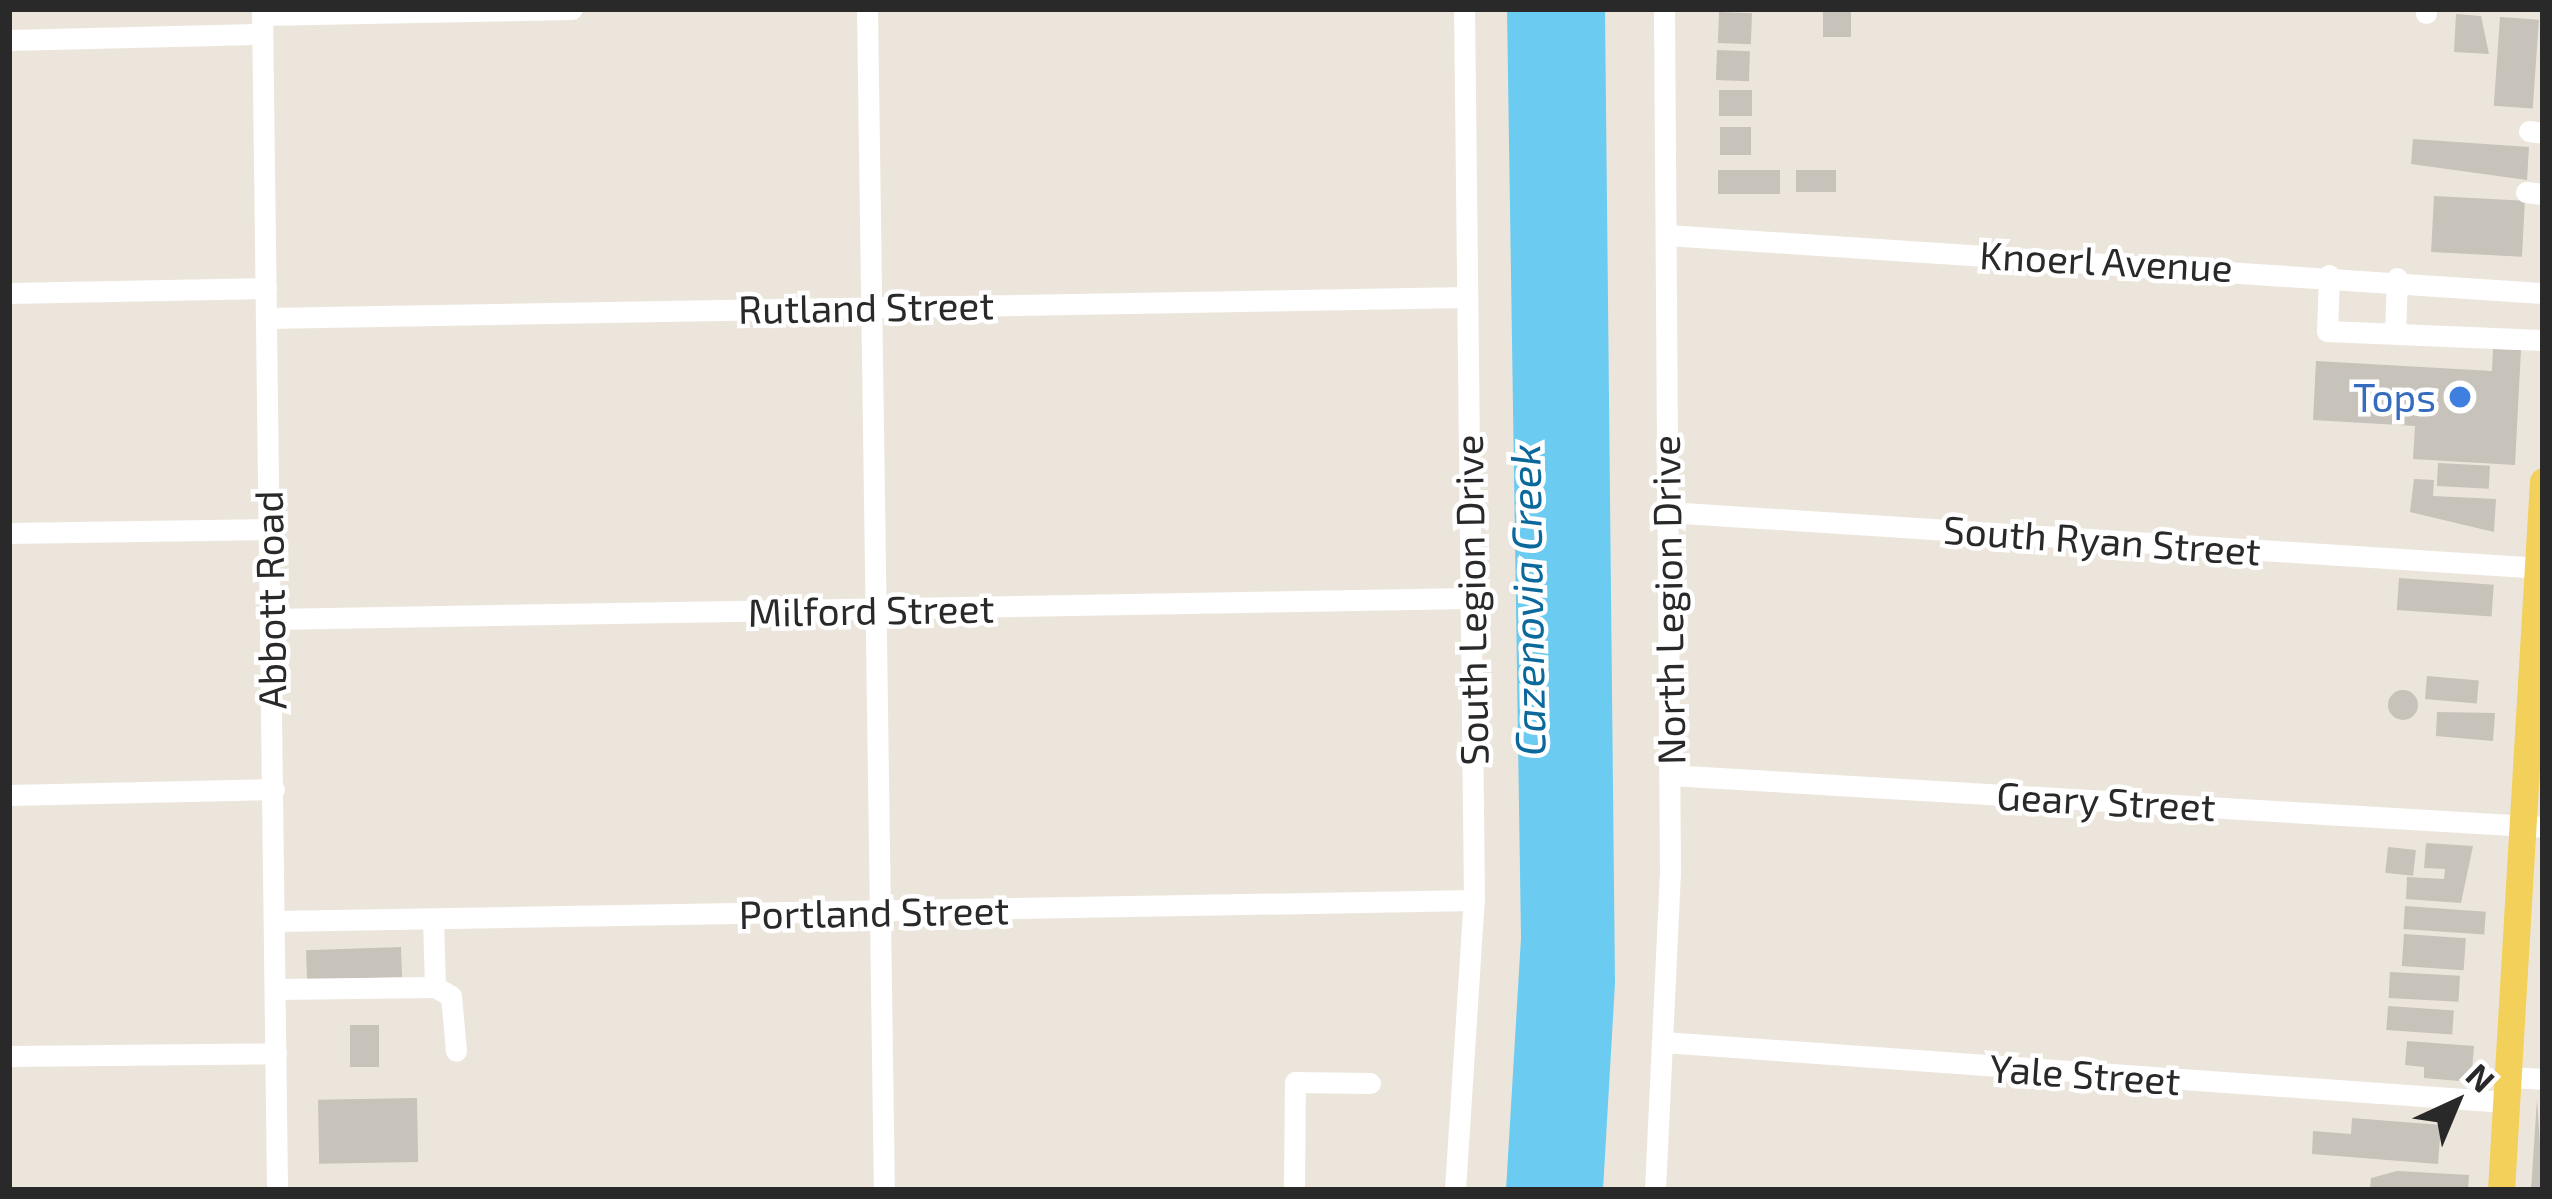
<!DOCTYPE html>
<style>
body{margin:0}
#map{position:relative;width:2552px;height:1199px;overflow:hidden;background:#ece5db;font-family:"Exo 2",sans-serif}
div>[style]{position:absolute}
.water>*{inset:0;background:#6ccbf0}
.building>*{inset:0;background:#c7c2ba;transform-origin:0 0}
.round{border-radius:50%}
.minor>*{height:21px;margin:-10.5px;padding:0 10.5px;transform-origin:10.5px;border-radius:10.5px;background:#fff}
.major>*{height:27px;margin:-13.5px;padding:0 13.5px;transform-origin:13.5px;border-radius:13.5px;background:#f2d059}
.dots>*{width:33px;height:33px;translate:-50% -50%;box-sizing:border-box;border:6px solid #fff;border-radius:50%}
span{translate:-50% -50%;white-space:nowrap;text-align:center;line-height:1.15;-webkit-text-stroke:9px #fff;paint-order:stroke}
.street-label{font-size:39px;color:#292929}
.shop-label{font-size:39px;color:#366cbe}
.right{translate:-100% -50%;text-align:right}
.water-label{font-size:42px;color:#0b689b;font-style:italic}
.frame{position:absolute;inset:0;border:12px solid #292929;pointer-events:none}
.north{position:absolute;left:2396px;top:1043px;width:120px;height:120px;-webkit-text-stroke:9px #fff;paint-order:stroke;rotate:44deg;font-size:33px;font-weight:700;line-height:48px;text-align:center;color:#292929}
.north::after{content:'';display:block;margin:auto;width:42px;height:54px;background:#292929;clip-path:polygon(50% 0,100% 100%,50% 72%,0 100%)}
</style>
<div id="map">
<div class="water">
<i style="clip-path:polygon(1507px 9px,1605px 9px,1615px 983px,1603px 1190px,1506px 1190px,1521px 938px)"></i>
</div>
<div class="building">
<i style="left:1823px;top:9px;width:28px;height:28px"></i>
<i style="left:1719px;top:12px;width:33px;height:31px;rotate:2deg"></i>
<i style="clip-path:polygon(2456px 14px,2481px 16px,2489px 54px,2454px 52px)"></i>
<i style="left:2500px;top:17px;width:39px;height:89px;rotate:4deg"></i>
<i style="left:1717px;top:50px;width:33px;height:30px;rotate:2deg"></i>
<i style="left:1752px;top:90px;width:26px;height:33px;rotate:90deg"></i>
<i style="left:1720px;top:127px;width:31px;height:28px"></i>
<i style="clip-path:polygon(2413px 139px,2529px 147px,2527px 180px,2411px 164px)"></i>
<i style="left:1718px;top:170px;width:62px;height:24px"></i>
<i style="left:1836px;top:170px;width:22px;height:40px;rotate:90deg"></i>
<i style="left:2434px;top:196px;width:91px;height:56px;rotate:3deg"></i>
<i style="clip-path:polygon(2493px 349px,2521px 350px,2515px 465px,2413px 459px,2415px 426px,2313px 420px,2316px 361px,2492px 371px)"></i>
<i style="left:2438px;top:463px;width:52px;height:23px;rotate:3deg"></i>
<i style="clip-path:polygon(2414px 479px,2434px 480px,2433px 496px,2496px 499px,2494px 532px,2410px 512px)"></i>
<i style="left:2399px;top:578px;width:95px;height:32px;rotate:4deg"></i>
<i style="left:2427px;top:676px;width:52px;height:23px;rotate:5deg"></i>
<i class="round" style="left:2388px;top:690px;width:30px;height:30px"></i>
<i style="clip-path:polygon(2437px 712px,2495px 713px,2493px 741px,2436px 736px)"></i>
<i style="clip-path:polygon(2426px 843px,2473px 846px,2461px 903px,2406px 899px,2407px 877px,2444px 879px,2445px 869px,2424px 868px)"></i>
<i style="left:2388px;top:847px;width:28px;height:26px;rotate:6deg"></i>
<i style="left:2405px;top:906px;width:81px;height:23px;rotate:4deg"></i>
<i style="left:2404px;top:934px;width:62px;height:32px;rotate:4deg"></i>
<i style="left:401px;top:947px;width:30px;height:95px;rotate:88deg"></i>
<i style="left:2390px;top:972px;width:70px;height:26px;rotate:3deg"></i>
<i style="left:2388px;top:1006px;width:66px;height:24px;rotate:4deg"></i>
<i style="left:350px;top:1025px;width:29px;height:42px"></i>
<i style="clip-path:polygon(2407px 1041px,2474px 1046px,2471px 1082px,2424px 1078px,2424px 1067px,2405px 1065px)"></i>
<i style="left:417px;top:1098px;width:64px;height:99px;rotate:89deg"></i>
<i style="clip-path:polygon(2537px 1099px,2543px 1190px,2531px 1190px)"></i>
<i style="clip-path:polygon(2352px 1118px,2441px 1125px,2438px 1164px,2312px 1154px,2313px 1131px,2351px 1134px)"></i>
<i style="clip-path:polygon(2397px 1171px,2469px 1175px,2468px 1190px,2370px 1190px,2371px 1178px)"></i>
</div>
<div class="minor">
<i style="left:262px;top:9px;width:1181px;rotate:89.27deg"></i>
<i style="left:867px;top:9px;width:1181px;rotate:89.18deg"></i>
<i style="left:2426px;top:13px;width:4px;rotate:-90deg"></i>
<i style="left:262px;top:15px;width:310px;rotate:-1.1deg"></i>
<i style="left:9px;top:40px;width:253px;rotate:-1.4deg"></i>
<i style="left:2529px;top:131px;width:14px;rotate:8deg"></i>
<i style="left:2526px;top:192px;width:17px;rotate:7deg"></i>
<i style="left:1667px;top:235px;width:878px;rotate:3.79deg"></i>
<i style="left:2329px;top:275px;width:56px;rotate:92deg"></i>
<i style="left:2327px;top:331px;width:216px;rotate:2.4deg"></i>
<i style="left:9px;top:293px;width:257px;rotate:-1.1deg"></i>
<i style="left:266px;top:318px;width:1201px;rotate:-1deg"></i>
<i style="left:2395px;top:333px;width:55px;rotate:-87.9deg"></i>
<i style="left:1667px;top:512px;width:878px;rotate:3.66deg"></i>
<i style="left:9px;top:533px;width:260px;rotate:-0.9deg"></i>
<i style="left:271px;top:619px;width:1200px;rotate:-1deg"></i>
<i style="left:1669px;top:775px;width:876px;rotate:3.4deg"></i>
<i style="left:9px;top:795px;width:265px;rotate:-1.3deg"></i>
<i style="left:275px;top:921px;width:1199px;rotate:-1deg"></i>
<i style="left:435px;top:987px;width:18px;rotate:29deg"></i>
<i style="left:451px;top:996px;width:55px;rotate:84.8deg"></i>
<i style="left:277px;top:989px;width:158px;rotate:-0.7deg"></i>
<i style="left:435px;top:987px;width:68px;rotate:-91.7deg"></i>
<i style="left:1663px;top:1042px;width:845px;rotate:4.07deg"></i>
<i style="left:9px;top:1056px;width:267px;rotate:-0.6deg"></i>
<i style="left:2508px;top:1077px;width:35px;rotate:3deg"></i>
<i style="left:1294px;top:1190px;width:108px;rotate:-89.5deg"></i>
<i style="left:1295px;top:1082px;width:75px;rotate:0.8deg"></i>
<i style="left:1455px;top:1190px;width:291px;rotate:-86.3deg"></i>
<i style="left:1474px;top:900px;width:891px;rotate:-90.64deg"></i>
<i style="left:1655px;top:1190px;width:316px;rotate:-87.3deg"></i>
<i style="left:1670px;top:874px;width:865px;rotate:-90.4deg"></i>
</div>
<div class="major">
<i style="left:2501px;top:1190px;width:710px;rotate:-86.61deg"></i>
</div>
<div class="dots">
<i style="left:2460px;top:397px;background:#3f7fe0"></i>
</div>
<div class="street-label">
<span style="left:2106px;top:261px;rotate:3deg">Knoerl Avenue</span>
<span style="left:866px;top:307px;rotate:-1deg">Rutland Street</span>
<span style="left:2102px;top:540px;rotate:4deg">South Ryan Street</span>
<span style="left:270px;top:600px;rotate:-91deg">Abbott Road</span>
<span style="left:1471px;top:600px;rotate:-91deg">South Legion Drive</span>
<span style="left:1668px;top:600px;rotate:-91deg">North Legion Drive</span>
<span style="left:871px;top:610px;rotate:-1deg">Milford Street</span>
<span style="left:2106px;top:801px;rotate:3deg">Geary Street</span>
<span style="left:874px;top:912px;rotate:-1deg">Portland Street</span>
<span style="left:2085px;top:1074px;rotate:4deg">Yale Street</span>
</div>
<div class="shop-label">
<span class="right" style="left:2436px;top:397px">Tops</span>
</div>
<div class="water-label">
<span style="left:1526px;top:600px;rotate:-91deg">Cazenovia Creek</span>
</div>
<div class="frame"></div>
<div class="north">N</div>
</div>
